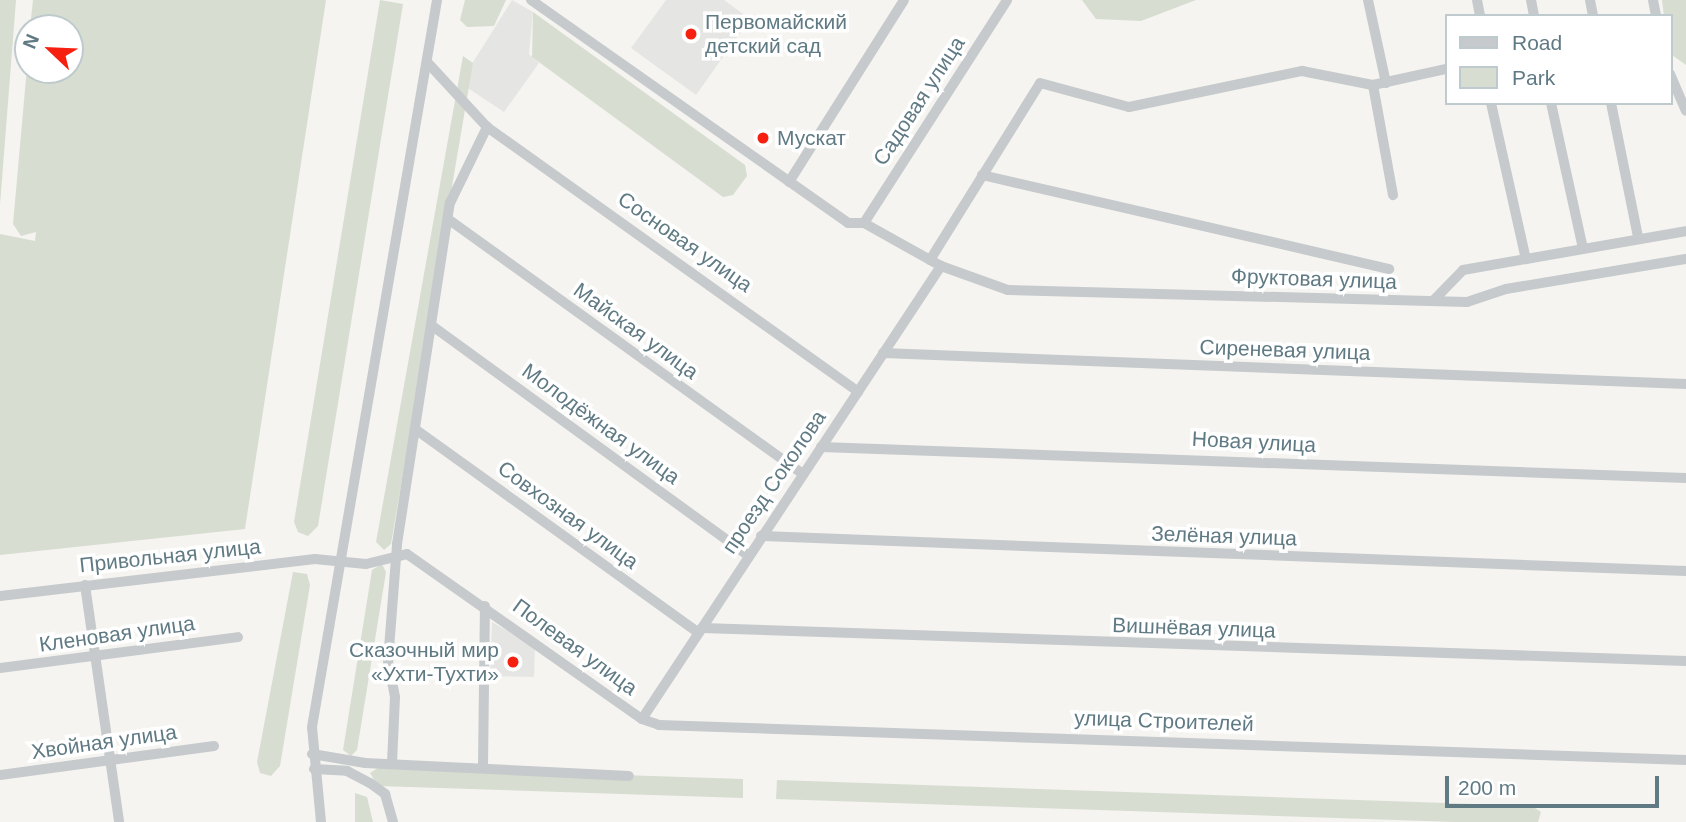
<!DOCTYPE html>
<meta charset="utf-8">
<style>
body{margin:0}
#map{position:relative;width:1686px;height:822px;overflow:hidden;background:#f5f4f0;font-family:Arial,sans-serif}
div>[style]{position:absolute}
.built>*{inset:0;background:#e5e6e3}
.green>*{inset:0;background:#d7ddd0}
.minor>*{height:10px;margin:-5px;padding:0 5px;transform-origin:5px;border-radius:5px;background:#c6cacc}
.dots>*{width:19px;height:19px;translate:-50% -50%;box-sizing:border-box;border:4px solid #fff;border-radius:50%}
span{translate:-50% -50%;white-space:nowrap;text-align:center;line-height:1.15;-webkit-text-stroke:7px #fff;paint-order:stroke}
.poi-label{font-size:21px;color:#607a84}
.left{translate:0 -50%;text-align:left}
.right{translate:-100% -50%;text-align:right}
.street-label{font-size:21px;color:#607a84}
.legend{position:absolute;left:1445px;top:14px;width:228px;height:91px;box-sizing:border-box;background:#fff;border:2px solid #bfcace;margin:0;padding:9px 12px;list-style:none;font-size:21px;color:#607a84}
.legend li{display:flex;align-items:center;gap:14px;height:35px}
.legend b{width:35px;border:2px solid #bfcace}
.north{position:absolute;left:14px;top:14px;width:70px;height:70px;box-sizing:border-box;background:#fff;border:2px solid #bfcace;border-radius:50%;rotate:293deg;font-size:19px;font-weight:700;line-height:28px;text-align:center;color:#607a84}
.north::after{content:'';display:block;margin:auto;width:24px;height:32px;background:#f52010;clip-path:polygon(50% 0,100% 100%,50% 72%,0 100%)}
.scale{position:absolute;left:1445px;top:776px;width:214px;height:32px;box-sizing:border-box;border:4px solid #607a84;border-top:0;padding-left:9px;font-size:21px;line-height:24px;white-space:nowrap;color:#607a84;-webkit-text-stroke:5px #fff;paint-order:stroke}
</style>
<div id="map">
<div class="built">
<i style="clip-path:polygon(512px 0,533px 12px,529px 54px,539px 63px,504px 112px,460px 83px)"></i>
<i style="clip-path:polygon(666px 0,724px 0,750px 19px,696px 95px,631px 48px)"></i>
<i style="clip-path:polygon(492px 622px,535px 647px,534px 677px,490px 676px)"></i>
</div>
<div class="green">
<i style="clip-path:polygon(0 0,16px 0,0 205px)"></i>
<i style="clip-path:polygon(33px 0,326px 0,245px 529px,0 555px,0 234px,35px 241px,36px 232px,21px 236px,13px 224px,28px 56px,28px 70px,70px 70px,70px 28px,30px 28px)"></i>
<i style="clip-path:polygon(380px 0,403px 4px,318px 526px,308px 536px,298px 532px,294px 522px)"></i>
<i style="clip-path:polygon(465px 0,506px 0,494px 26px,467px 27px,460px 20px)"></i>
<i style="clip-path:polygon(1082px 0,1196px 0,1141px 21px,1096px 19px)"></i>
<i style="clip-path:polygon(1662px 0,1686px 0,1686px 65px,1672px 55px,1670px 16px,1664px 16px)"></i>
<i style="clip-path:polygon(533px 12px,745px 165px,747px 176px,733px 195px,723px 197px,532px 57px)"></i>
<i style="clip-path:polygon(463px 56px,473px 63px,391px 544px,384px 550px,376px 542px)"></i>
<i style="clip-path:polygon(382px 564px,386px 572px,357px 750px,351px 756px,343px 750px,372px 570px)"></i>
<i style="clip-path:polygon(293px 572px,307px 574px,310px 585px,280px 766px,271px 776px,260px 773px,257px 762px)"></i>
<i style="clip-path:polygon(379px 767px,743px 779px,743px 798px,378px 786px,370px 773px)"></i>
<i style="clip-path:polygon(777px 780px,1532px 806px,1541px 812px,1538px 822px,1455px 822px,776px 799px)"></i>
<i style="clip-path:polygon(355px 793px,367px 797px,373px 822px,355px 822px)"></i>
</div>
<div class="minor">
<i style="left:531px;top:0;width:388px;rotate:35.1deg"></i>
<i style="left:848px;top:223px;width:16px"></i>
<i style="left:864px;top:223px;width:88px;rotate:29.2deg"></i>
<i style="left:941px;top:266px;width:71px;rotate:19.7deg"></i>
<i style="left:1008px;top:290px;width:459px;rotate:1.5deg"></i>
<i style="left:1467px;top:302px;width:41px;rotate:-18.4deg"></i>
<i style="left:1506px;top:289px;width:182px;rotate:-9.5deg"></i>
<i style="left:1368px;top:0;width:85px;rotate:77.8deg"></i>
<i style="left:1477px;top:0;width:16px;rotate:79deg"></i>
<i style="left:1531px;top:0;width:16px;rotate:79deg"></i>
<i style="left:1590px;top:0;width:16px;rotate:79deg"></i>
<i style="left:1653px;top:0;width:16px;rotate:79deg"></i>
<i style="left:427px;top:62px;width:88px;rotate:47.3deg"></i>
<i style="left:487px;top:127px;width:456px;rotate:35.5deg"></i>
<i style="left:1670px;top:74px;width:40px;rotate:66.6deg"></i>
<i style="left:1373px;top:85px;width:112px;rotate:79.7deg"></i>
<i style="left:1491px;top:103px;width:160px;rotate:77.4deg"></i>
<i style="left:1551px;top:103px;width:149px;rotate:77.6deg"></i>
<i style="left:1611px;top:103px;width:137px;rotate:78.6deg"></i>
<i style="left:982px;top:175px;width:418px;rotate:13deg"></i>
<i style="left:789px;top:182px;width:215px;rotate:-57.7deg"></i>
<i style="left:448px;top:219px;width:437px;rotate:35.7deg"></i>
<i style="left:864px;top:223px;width:265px;rotate:-57.3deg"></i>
<i style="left:930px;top:260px;width:208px;rotate:-58.1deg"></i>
<i style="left:1040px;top:83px;width:92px;rotate:15.1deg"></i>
<i style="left:1129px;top:107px;width:177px;rotate:-11.8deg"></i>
<i style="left:1302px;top:71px;width:72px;rotate:11.2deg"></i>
<i style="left:1373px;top:85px;width:75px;rotate:-12.4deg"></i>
<i style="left:1433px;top:301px;width:43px;rotate:-45.9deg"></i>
<i style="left:1463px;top:270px;width:226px;rotate:-9.9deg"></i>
<i style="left:431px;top:325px;width:392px;rotate:36deg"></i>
<i style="left:883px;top:353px;width:804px;rotate:2.21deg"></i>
<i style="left:415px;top:429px;width:348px;rotate:35.7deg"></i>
<i style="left:821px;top:447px;width:866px;rotate:2.05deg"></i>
<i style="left:761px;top:536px;width:926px;rotate:2.17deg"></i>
<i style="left:85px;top:585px;width:239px;rotate:81.8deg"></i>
<i style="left:0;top:596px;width:317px;rotate:-6.7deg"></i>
<i style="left:315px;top:559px;width:51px;rotate:5.6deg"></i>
<i style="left:366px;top:564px;width:42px;rotate:-13.7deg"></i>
<i style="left:407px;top:554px;width:287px;rotate:35.1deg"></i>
<i style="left:642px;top:719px;width:18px;rotate:19deg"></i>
<i style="left:659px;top:725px;width:1028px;rotate:1.95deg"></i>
<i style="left:702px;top:628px;width:985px;rotate:1.92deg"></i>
<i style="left:0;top:668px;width:240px;rotate:-7.4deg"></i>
<i style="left:642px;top:719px;width:543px;rotate:-56.57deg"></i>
<i style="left:312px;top:754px;width:54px;rotate:9.6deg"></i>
<i style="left:365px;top:763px;width:264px;rotate:2.8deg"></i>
<i style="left:392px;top:763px;width:66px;rotate:-87.4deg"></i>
<i style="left:395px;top:697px;width:36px;rotate:-101deg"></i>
<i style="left:388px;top:662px;width:118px;rotate:-85.6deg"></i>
<i style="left:397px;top:544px;width:345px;rotate:-81.2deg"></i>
<i style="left:450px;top:203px;width:85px;rotate:-64deg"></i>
<i style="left:483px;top:766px;width:160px;rotate:-89.3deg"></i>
<i style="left:314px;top:769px;width:33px;rotate:3deg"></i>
<i style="left:347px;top:771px;width:26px;rotate:28deg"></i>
<i style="left:370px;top:783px;width:19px;rotate:36deg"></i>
<i style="left:385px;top:794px;width:29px;rotate:74deg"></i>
<i style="left:0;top:775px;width:216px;rotate:-7.7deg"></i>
<i style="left:321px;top:822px;width:95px;rotate:-95.4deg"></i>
<i style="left:312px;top:727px;width:738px;rotate:-80.24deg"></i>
</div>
<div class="dots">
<i style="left:691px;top:34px;background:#f52010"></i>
<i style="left:763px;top:138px;background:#f52010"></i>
<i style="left:513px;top:662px;background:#f52010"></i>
</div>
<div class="poi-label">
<span class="left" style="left:705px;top:34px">Первомайский<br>детский сад</span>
<span class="left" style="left:777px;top:138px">Мускат</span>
<span class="right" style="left:499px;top:662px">Сказочный мир<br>«Ухти-Тухти»</span>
</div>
<div class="street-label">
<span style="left:919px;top:101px;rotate:-57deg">Садовая улица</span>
<span style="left:685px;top:242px;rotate:35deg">Сосновая улица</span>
<span style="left:1314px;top:279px;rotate:2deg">Фруктовая улица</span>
<span style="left:636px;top:331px;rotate:36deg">Майская улица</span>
<span style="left:1285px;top:350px;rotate:2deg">Сиреневая улица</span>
<span style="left:601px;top:424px;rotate:36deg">Молодёжная улица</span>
<span style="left:1254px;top:442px;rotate:3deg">Новая улица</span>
<span style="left:774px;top:482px;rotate:-56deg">проезд Соколова</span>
<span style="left:568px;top:515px;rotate:36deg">Совхозная улица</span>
<span style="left:1224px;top:536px;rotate:2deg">Зелёная улица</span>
<span style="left:170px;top:556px;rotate:-6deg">Привольная улица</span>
<span style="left:1194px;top:628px;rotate:2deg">Вишнёвая улица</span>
<span style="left:117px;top:634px;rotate:-8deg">Кленовая улица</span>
<span style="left:575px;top:647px;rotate:36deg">Полевая улица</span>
<span style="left:1164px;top:721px;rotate:2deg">улица Строителей</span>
<span style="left:104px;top:742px;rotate:-8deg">Хвойная улица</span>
</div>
<ul class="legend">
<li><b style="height:9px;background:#c6cacc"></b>Road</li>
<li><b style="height:19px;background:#d7ddd0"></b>Park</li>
</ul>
<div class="north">N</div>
<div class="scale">200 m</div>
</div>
